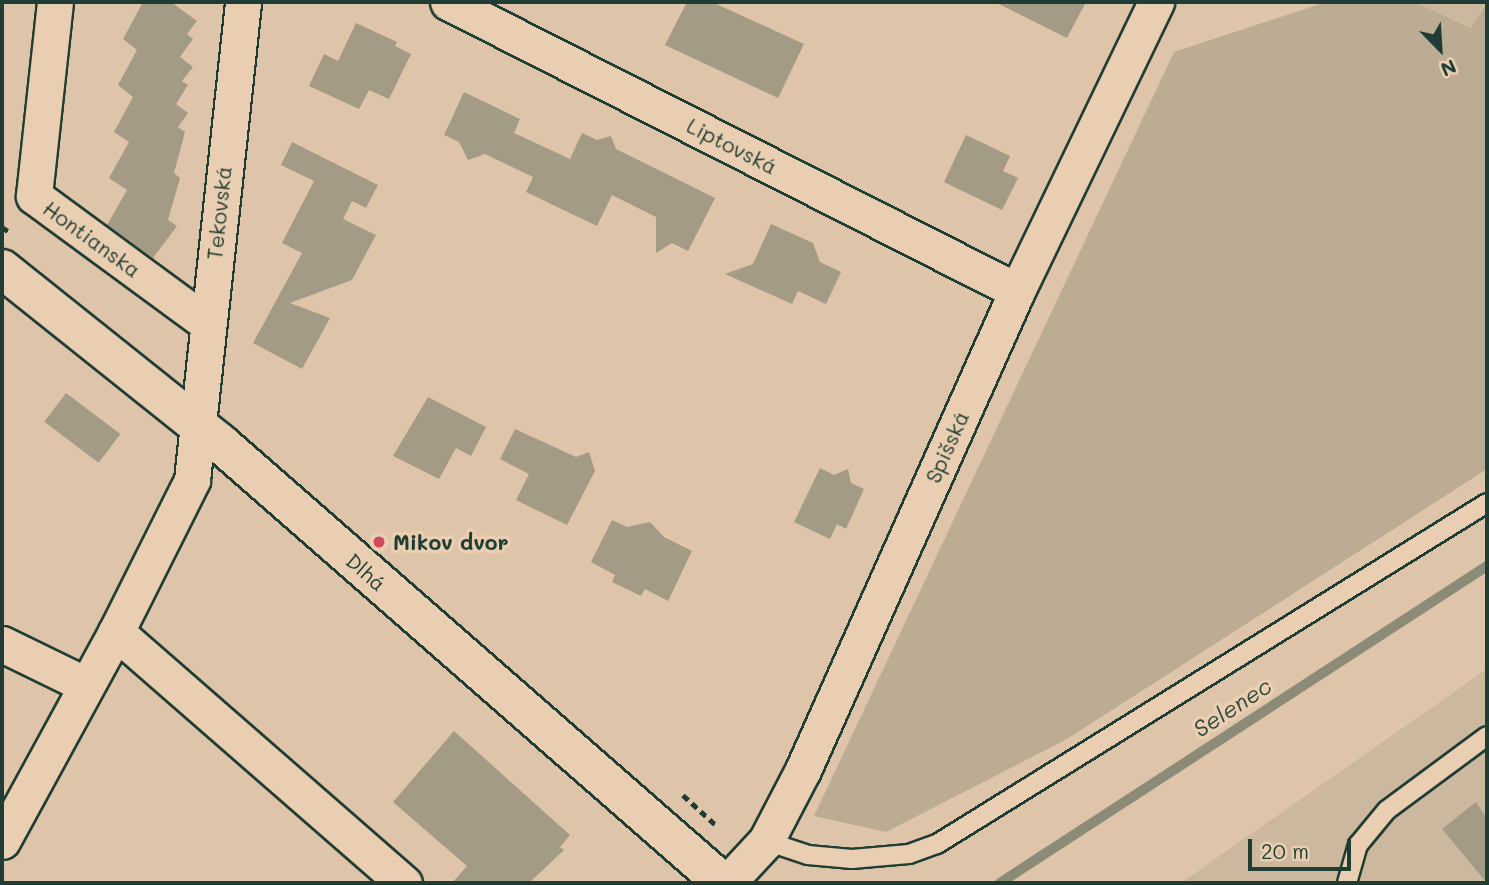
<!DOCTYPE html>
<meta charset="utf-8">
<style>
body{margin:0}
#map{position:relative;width:1489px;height:885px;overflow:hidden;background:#dec5aa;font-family:Mali,sans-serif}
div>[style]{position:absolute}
.built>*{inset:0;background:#ccb89f}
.green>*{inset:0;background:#bbac93}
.stream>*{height:10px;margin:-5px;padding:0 5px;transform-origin:5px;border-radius:5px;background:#8c8b78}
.building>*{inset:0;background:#a39b85;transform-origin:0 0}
.path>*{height:4.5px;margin-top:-2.25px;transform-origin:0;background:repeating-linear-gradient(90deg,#1f3d34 0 7px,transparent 0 12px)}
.roads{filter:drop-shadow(2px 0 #1f3d34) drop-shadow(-2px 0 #1f3d34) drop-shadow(0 2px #1f3d34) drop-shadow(0 -2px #1f3d34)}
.service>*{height:18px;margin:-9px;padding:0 9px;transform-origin:9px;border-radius:9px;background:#eaceb1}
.minor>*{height:35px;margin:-17.5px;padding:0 17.5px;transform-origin:17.5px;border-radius:17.5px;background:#eaceb1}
.tertiary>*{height:38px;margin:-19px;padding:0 19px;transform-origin:19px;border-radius:19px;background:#eaceb1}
.dots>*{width:19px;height:19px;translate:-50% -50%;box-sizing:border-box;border:4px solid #eaceb1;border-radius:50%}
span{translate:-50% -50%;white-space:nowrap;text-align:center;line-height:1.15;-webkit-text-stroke:7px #eaceb1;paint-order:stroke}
.street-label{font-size:21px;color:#1f3d34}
.poi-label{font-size:21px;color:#1f3d34;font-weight:700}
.left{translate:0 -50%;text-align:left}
.water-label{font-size:23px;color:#2f493e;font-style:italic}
.frame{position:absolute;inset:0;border:4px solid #1f3d34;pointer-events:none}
.north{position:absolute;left:1405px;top:14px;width:70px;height:70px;-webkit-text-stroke:5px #eaceb1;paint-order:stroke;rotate:156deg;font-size:19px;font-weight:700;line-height:28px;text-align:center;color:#1f3d34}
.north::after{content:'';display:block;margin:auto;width:24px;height:32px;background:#1f3d34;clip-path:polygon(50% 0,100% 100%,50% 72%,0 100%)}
.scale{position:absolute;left:1248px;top:839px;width:103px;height:32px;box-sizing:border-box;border:4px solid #1f3d34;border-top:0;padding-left:9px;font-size:21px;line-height:24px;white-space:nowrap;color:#1f3d34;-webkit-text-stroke:5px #eaceb1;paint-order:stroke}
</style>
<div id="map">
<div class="built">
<i style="clip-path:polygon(1415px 2px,1485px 2px,1472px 28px)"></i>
<i style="clip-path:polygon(1487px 669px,1487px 883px,1181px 883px)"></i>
</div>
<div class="green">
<i style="clip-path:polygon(1326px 2px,1415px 2px,1471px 28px,1487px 2px,1487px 469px,1067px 739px,886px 832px,814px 816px,1174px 52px)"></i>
</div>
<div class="stream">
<i style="left:1000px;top:883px;width:581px;rotate:-33.06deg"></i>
</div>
<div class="building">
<i style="clip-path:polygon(143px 2px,171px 2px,197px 21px,187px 34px,193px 39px,180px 57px,193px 67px,182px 81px,188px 85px,176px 104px,188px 113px,178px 127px,185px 132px,174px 173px,180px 178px,168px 220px,177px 226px,153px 258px,107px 225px,127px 190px,109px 178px,129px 142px,114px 132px,133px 97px,118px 85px,137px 50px,123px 39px)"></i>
<i style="clip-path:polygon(687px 2px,712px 2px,804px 44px,778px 98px,665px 45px)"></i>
<i style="clip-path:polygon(995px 2px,1086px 2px,1067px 38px)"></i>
<i style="clip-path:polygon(356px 23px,397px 42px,395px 46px,411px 54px,389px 99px,369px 90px,359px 109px,309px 86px,324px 54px,338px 61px)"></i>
<i style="clip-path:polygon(464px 92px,520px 119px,514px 133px,570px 159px,582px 133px,597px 140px,611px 136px,616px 149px,715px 198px,688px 251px,672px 243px,656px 253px,656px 217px,612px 195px,597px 226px,526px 192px,533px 177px,485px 154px,468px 160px,459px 142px,444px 135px)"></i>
<i style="clip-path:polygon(966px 135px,1010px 156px,1003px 171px,1018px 178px,1002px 210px,944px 182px)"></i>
<i style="clip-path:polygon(292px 142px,378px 185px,366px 208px,352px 201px,343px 219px,376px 235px,352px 280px,290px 303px,330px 318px,302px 369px,253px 343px,302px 253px,282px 243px,314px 181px,281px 165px)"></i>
<i style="clip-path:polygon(771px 224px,813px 243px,820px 262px,841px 272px,826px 304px,798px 291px,792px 304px,725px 274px,753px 264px)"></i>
<i style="left:66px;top:393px;width:68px;height:36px;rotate:37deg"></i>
<i style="clip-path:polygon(428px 397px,486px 427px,471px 456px,456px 448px,439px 479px,393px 456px)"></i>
<i style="clip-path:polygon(515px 429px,576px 457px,589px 452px,595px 471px,567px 525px,516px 500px,529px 474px,500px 459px)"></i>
<i style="clip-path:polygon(820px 468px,834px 475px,848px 469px,851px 483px,864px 489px,846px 529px,837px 524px,830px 539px,794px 522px)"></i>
<i style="clip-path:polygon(612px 520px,627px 527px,650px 522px,664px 537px,692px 551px,668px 601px,645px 589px,641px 596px,612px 582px,615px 575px,591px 562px)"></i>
<i style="clip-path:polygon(454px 731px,570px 835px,560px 847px,564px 850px,529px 883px,452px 883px,467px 866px,393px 802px)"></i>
<i style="clip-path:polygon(1476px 802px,1487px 819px,1487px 883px,1442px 829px)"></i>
</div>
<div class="path">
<i style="left:2px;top:227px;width:11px;rotate:34deg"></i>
<i style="left:683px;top:795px;width:47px;rotate:42.4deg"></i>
</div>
<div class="roads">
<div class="service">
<i style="left:766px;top:841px;width:44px;rotate:18.4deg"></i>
<i style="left:808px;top:855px;width:44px;rotate:5.2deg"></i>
<i style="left:852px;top:859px;width:57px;rotate:-5deg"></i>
<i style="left:909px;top:854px;width:30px;rotate:-20deg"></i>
<i style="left:937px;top:844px;width:647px;rotate:-31.8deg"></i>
<i style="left:1347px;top:883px;width:40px;rotate:-74deg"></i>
<i style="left:1358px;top:845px;width:45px;rotate:-50.4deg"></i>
<i style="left:1387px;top:810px;width:124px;rotate:-36.5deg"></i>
</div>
<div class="minor">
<i style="left:55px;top:2px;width:195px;rotate:96.2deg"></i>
<i style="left:34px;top:196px;width:215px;rotate:36.3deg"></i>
<i style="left:448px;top:2px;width:638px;rotate:26.93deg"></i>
<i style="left:116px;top:632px;width:382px;rotate:41.1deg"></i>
<i style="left:2px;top:644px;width:93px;rotate:26deg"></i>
<i style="left:2px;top:841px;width:238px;rotate:-61.4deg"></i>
<i style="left:116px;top:632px;width:170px;rotate:-63.4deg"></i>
<i style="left:192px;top:480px;width:481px;rotate:-83.9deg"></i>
<i style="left:727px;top:883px;width:57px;rotate:-47.1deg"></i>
<i style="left:766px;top:841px;width:80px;rotate:-62.5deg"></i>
<i style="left:803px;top:770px;width:525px;rotate:-65.93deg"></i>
<i style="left:1017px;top:291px;width:321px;rotate:-64.3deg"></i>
</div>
<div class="tertiary">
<i style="left:2px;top:269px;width:279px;rotate:38.6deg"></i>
<i style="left:220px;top:443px;width:668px;rotate:41.18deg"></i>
</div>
</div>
<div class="dots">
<i style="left:379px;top:542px;background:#d1495b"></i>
</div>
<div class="street-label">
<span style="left:732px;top:146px;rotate:27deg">Liptovská</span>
<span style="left:219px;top:213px;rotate:-84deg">Tekovská</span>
<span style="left:92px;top:239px;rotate:36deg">Hontianska</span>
<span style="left:947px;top:447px;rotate:-66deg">Spišská</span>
<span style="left:366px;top:572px;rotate:41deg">Dlhá</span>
</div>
<div class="poi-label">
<span class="left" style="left:393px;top:542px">Mikov dvor</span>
</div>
<div class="water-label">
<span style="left:1232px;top:707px;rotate:-33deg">Selenec</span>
</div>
<div class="frame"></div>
<div class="north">N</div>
<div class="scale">20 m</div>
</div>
